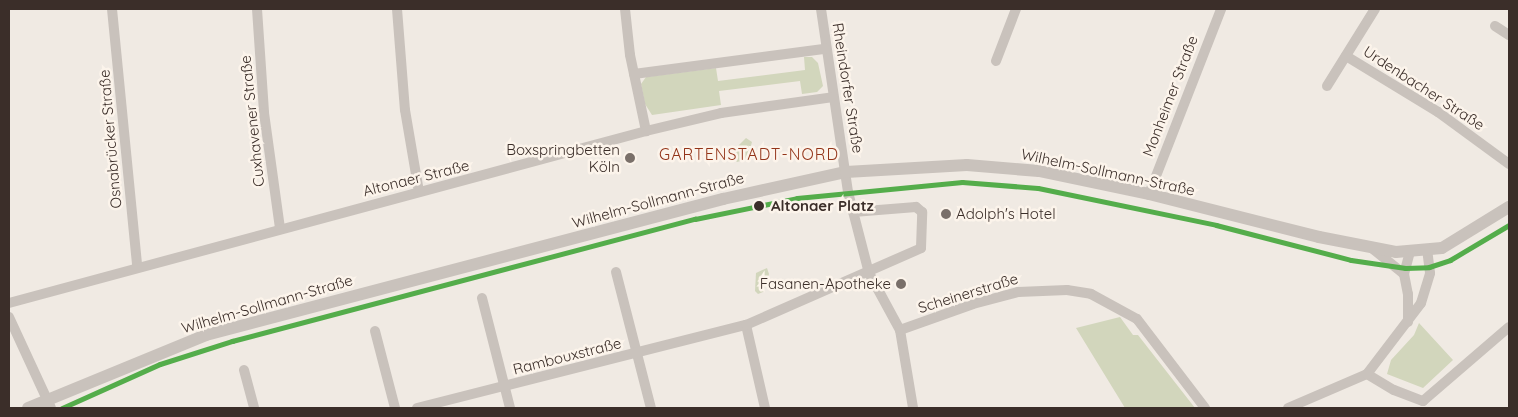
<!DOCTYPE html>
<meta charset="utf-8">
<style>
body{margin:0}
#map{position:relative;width:1518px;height:417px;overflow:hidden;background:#f0eae3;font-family:Quicksand,sans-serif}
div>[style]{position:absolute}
.green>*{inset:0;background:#d2d6bc}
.minor>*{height:10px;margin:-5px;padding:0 5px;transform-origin:5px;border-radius:5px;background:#c9c2bc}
.tertiary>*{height:12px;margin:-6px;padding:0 6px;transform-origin:6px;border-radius:6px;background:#c9c2bc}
.tram-1>*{height:5px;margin:-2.5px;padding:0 2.5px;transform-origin:2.5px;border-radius:2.5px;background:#54ad4b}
.dots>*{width:14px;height:14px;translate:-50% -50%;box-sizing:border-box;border:2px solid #fcf4eb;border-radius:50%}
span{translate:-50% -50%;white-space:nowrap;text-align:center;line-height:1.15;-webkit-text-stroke:5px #fcf4eb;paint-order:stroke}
.street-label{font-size:15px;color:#3b2e29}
.poi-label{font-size:15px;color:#3b2e29}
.right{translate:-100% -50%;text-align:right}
.left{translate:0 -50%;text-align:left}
.stop-label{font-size:15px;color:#3b2e29;font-weight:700}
.neighbourhood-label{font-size:16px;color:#933419;letter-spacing:1px}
.frame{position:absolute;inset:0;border:10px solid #3b2e29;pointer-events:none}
</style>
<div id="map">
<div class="green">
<i style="clip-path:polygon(804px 57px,812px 57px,818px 63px,823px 86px,817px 92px,802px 94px,800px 81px,719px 91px,721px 105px,652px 115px,645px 104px,641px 84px,646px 77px,716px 68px,718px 81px,805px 70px)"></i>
<i style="clip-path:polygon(746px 138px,752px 142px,747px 159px,737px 162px,733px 157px,734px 150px)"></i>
<i style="clip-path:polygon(767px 268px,769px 274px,763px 292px,758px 294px,755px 291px,756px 273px)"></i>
<i style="clip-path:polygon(1120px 317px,1133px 335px,1138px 335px,1195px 408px,1125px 408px,1076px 328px)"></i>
<i style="clip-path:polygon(1419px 323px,1453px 360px,1423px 388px,1387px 374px,1391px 360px,1414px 335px)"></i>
</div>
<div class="minor">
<i style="left:112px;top:9px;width:258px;rotate:84.4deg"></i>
<i style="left:257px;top:9px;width:104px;rotate:86.1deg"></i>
<i style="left:264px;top:113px;width:117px;rotate:82.1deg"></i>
<i style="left:397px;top:9px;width:101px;rotate:85.5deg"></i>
<i style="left:405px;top:110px;width:83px;rotate:80.3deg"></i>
<i style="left:625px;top:9px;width:46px;rotate:83.8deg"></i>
<i style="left:630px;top:55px;width:78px;rotate:78.1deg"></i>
<i style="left:821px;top:9px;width:185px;rotate:81.6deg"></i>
<i style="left:848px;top:192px;width:84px;rotate:75.5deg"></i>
<i style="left:869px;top:273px;width:65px;rotate:61.5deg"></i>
<i style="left:900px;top:330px;width:79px;rotate:80.5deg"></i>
<i style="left:1495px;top:26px;width:17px;rotate:33deg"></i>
<i style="left:1346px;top:56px;width:108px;rotate:31.3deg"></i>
<i style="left:1438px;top:112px;width:88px;rotate:36.2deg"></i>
<i style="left:996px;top:61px;width:56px;rotate:-69deg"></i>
<i style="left:634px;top:74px;width:193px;rotate:-7.5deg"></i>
<i style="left:1327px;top:86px;width:91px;rotate:-58.1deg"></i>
<i style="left:1149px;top:194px;width:199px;rotate:-68.7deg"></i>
<i style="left:1373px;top:249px;width:40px;rotate:39deg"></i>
<i style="left:1404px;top:274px;width:20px;rotate:79deg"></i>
<i style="left:1408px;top:294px;width:28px;rotate:90deg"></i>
<i style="left:616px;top:272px;width:140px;rotate:75.6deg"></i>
<i style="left:1404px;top:274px;width:23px;rotate:-75deg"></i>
<i style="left:482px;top:298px;width:114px;rotate:75.7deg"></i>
<i style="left:9px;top:303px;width:660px;rotate:-15.11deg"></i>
<i style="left:646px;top:131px;width:77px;rotate:-13.5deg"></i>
<i style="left:721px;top:113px;width:113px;rotate:-8.1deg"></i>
<i style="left:9px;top:317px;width:100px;rotate:65.2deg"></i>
<i style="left:746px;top:325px;width:85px;rotate:77.1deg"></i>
<i style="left:900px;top:330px;width:77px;rotate:-19.6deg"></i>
<i style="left:973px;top:304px;width:47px;rotate:-14.9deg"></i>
<i style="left:1018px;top:292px;width:49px;rotate:-2.3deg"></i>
<i style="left:1067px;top:290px;width:24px;rotate:9deg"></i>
<i style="left:1091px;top:294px;width:52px;rotate:28.5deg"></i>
<i style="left:1137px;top:319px;width:112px;rotate:52.6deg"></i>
<i style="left:375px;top:331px;width:80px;rotate:75.4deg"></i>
<i style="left:244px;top:370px;width:39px;rotate:75deg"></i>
<i style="left:1367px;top:374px;width:31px;rotate:31deg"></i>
<i style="left:1394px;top:390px;width:31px;rotate:21deg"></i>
<i style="left:1423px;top:401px;width:113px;rotate:-40.7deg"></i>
<i style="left:417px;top:408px;width:339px;rotate:-14.2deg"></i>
<i style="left:746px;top:325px;width:191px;rotate:-23.7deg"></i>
<i style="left:921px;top:248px;width:36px;rotate:-88deg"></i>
<i style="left:922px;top:212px;width:8px;rotate:-140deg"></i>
<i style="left:916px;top:207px;width:63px;rotate:175.5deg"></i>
<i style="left:1288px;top:408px;width:86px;rotate:-23.3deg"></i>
<i style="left:1367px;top:374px;width:89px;rotate:-52.7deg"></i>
<i style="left:1421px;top:303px;width:31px;rotate:-73deg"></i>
<i style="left:1430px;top:273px;width:23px;rotate:-97deg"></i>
</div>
<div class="tertiary">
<i style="left:28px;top:408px;width:192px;rotate:-22.3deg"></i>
<i style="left:206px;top:335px;width:535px;rotate:-14.74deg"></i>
<i style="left:723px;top:199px;width:126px;rotate:-12.4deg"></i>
<i style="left:846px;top:172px;width:121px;rotate:-3.3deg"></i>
<i style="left:967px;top:165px;width:72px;rotate:4.8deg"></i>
<i style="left:1039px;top:171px;width:112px;rotate:11.8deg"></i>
<i style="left:1149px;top:194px;width:175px;rotate:14.2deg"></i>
<i style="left:1319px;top:237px;width:78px;rotate:11deg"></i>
<i style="left:1396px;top:252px;width:46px;rotate:-5deg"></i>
<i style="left:1442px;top:248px;width:79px;rotate:-31.5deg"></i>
</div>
<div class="tram-1">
<i style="left:62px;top:408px;width:107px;rotate:-24.2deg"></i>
<i style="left:160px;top:364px;width:76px;rotate:-17.7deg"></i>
<i style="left:232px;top:341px;width:479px;rotate:-14.8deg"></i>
<i style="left:695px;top:219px;width:104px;rotate:-11.6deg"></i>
<i style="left:797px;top:198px;width:166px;rotate:-5.5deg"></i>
<i style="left:962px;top:182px;width:76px;rotate:4.5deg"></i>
<i style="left:1038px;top:188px;width:182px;rotate:11.7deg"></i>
<i style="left:1216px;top:225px;width:139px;rotate:14.5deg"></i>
<i style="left:1351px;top:260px;width:55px;rotate:8.4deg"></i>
<i style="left:1405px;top:268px;width:24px;rotate:-2deg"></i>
<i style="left:1429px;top:267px;width:22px;rotate:-18deg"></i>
<i style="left:1450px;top:260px;width:69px;rotate:-30.7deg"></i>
</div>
<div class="dots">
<i style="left:630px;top:158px;background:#7a706a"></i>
<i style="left:759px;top:206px;background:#3b2e29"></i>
<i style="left:946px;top:214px;background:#7a706a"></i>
<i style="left:901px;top:284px;background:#7a706a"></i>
</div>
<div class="street-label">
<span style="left:848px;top:88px;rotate:81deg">Rheindorfer Straße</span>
<span style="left:1424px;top:88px;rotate:33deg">Urdenbacher Straße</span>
<span style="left:1170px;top:96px;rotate:-69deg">Monheimer Straße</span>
<span style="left:252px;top:121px;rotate:-96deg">Cuxhavener Straße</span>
<span style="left:110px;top:139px;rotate:-95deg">Osnabrücker Straße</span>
<span style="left:1108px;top:172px;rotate:12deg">Wilhelm-Sollmann-Straße</span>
<span style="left:416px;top:178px;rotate:-14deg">Altonaer Straße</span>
<span style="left:658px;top:200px;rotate:-15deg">Wilhelm-Sollmann-Straße</span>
<span style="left:968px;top:293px;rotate:-17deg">Scheinerstraße</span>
<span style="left:267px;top:304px;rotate:-16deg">Wilhelm-Sollmann-Straße</span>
<span style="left:567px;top:356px;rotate:-14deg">Rambouxstraße</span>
</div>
<div class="poi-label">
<span class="right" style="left:620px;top:158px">Boxspringbetten<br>Köln</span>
<span class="left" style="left:956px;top:214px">Adolph's Hotel</span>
<span class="right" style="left:891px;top:284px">Fasanen-Apotheke</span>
</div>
<div class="stop-label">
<span class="left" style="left:771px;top:206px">Altonaer Platz</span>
</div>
<div class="neighbourhood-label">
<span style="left:749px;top:154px">GARTENSTADT-NORD</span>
</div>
<div class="frame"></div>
</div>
